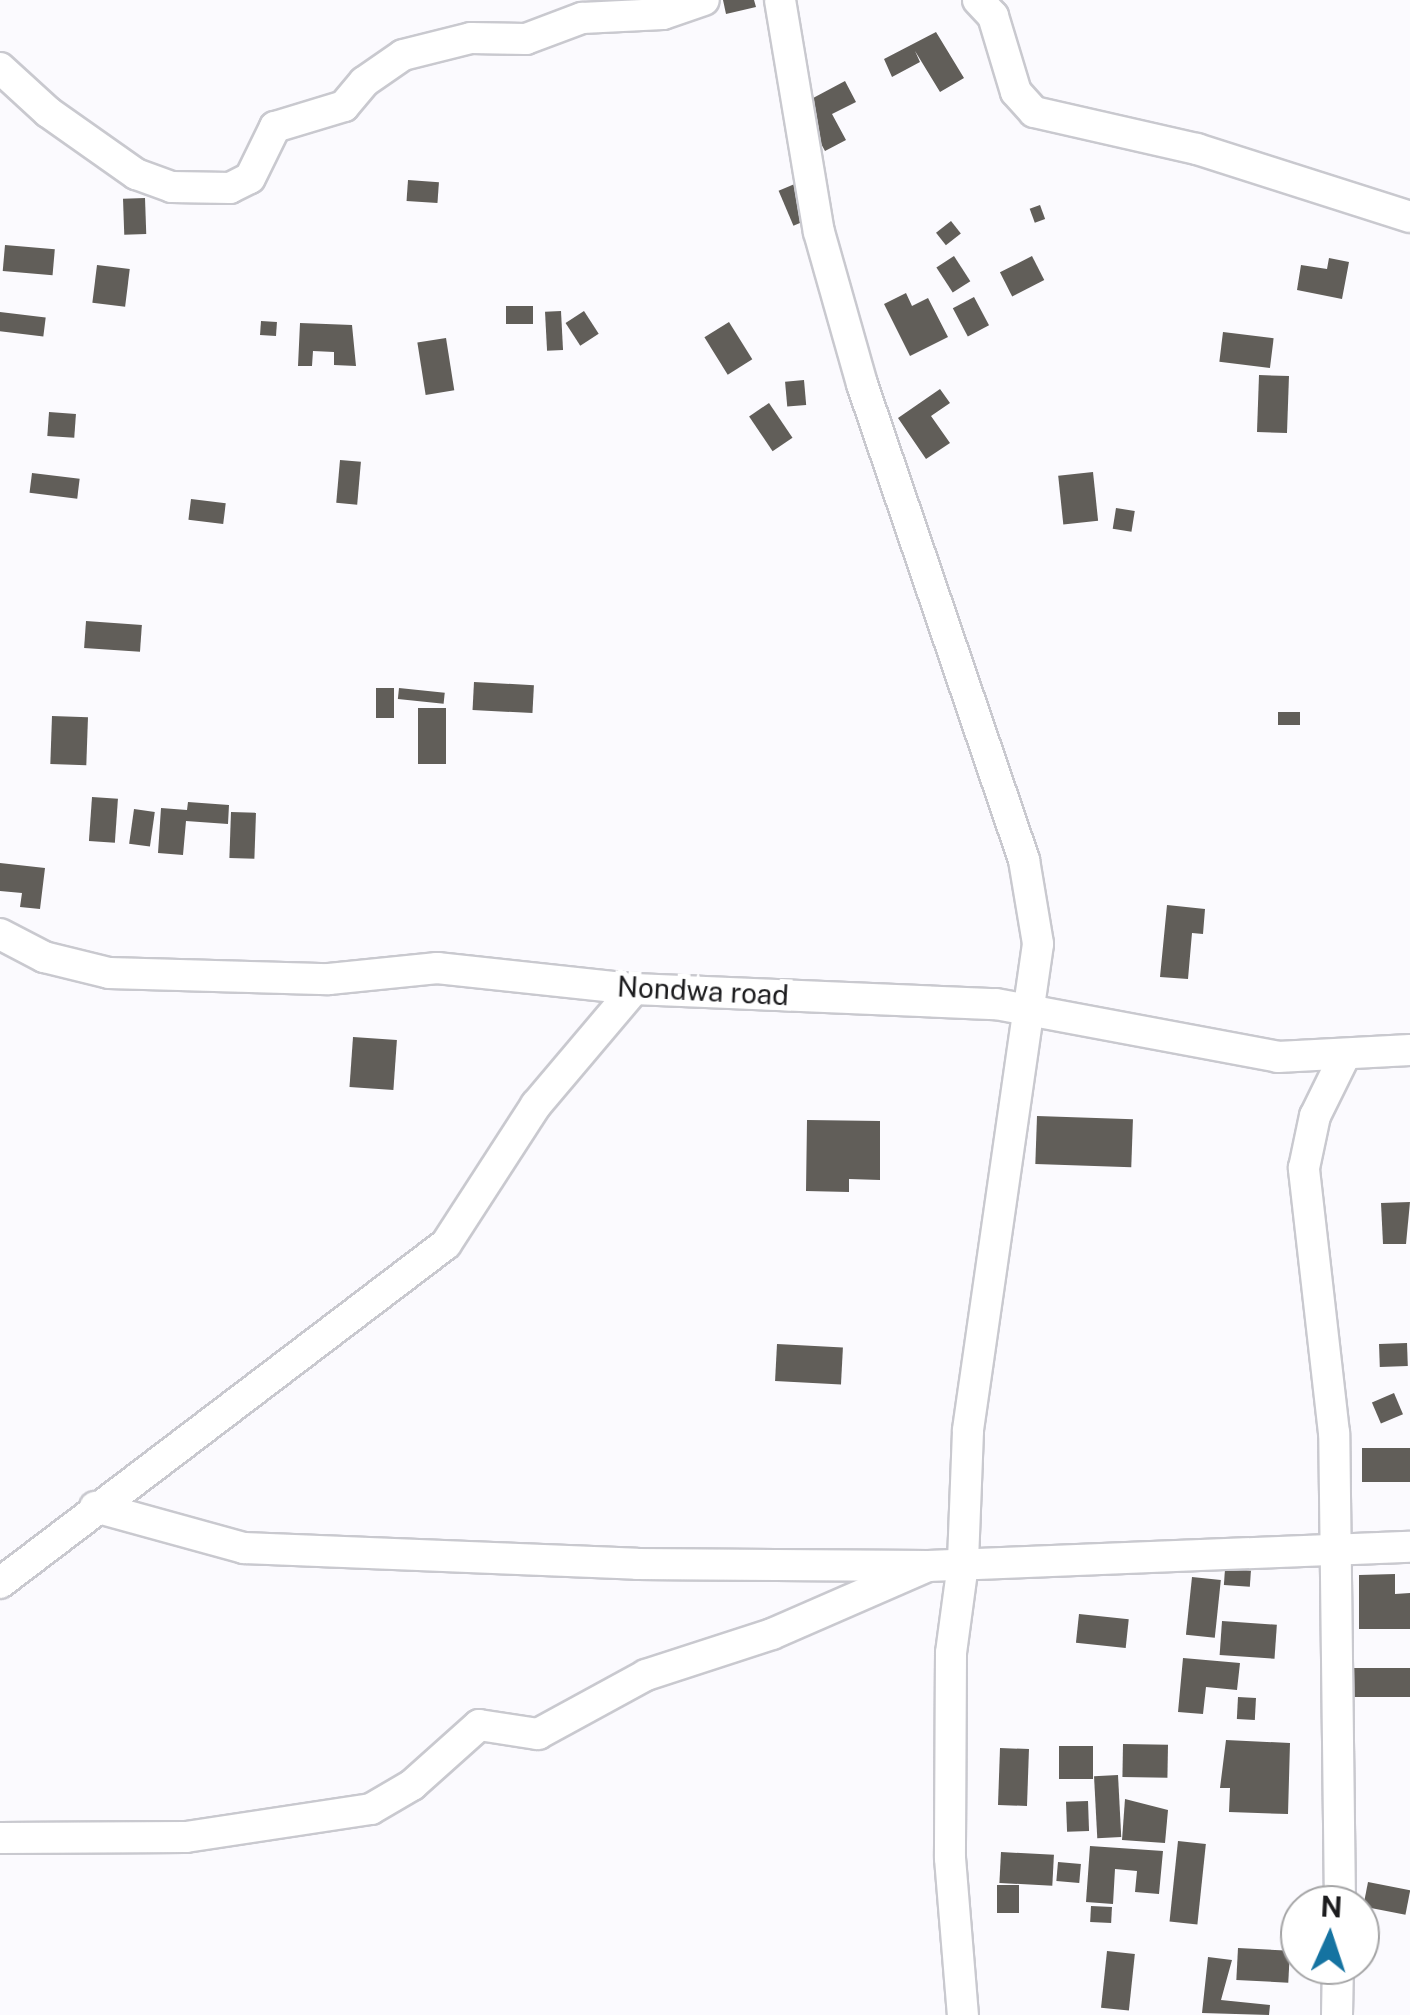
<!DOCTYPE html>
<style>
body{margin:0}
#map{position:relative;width:1410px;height:2015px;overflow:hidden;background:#fbfafe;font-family:"Public Sans",sans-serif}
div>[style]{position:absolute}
.building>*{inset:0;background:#615e59;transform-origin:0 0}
.roads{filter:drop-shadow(2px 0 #c9c9cf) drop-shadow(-2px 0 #c9c9cf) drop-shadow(0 2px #c9c9cf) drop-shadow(0 -2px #c9c9cf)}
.minor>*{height:30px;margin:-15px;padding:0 15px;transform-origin:15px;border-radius:15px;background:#fff}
span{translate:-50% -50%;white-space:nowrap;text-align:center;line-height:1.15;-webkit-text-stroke:10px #fff;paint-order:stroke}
.street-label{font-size:28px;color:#1c1c1e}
.north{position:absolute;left:1280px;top:1885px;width:100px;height:100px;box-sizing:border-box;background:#fff;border:2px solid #a4a4a5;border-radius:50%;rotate:3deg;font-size:28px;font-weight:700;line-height:40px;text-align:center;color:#1c1c1e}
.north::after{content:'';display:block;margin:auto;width:35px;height:45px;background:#1573a1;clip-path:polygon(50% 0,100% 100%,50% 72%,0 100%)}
</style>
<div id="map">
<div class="building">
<i style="clip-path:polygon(723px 0,754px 0,756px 7px,726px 14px)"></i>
<i style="clip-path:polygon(936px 32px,964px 78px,940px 92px,915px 51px,920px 62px,892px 77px,884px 59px)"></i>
<i style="clip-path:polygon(845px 81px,856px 102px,832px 114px,846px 140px,825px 151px,800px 105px)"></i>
<i style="left:408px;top:180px;width:31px;height:21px;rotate:4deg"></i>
<i style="left:797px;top:183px;width:38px;height:20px;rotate:67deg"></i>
<i style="left:145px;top:198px;width:36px;height:22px;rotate:88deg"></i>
<i style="left:1040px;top:205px;width:15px;height:11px;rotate:70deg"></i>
<i style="left:951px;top:221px;width:16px;height:19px;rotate:52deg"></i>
<i style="left:5px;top:245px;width:50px;height:26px;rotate:5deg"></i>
<i style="left:954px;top:256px;width:30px;height:21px;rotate:57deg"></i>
<i style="left:1032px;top:256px;width:27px;height:36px;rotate:63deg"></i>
<i style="clip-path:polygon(1329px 258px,1349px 262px,1342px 299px,1297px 290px,1301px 265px,1327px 269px)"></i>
<i style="left:97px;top:265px;width:33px;height:38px;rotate:7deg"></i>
<i style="clip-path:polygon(906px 293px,912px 306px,928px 298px,948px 337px,910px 356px,884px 304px)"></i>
<i style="left:974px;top:297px;width:32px;height:24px;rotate:62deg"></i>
<i style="left:506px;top:306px;width:27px;height:18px"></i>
<i style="left:561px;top:311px;width:39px;height:16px;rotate:87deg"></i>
<i style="left:584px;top:311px;width:27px;height:22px;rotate:57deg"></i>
<i style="left:0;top:312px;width:46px;height:19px;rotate:7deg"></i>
<i style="left:261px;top:321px;width:16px;height:14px;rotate:4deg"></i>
<i style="left:729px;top:322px;width:44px;height:29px;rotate:58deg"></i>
<i style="clip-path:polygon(300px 323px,352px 325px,356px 366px,334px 365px,334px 352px,313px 351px,312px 366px,298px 366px)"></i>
<i style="left:1223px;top:332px;width:51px;height:30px;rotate:7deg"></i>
<i style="left:446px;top:338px;width:53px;height:29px;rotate:81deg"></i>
<i style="left:1259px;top:375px;width:30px;height:57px;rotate:2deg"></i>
<i style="left:804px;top:380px;width:25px;height:19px;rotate:85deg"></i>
<i style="clip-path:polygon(940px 389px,950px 403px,931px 416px,950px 443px,926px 459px,898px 418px)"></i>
<i style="left:769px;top:403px;width:42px;height:24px;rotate:56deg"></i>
<i style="left:49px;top:412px;width:27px;height:24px;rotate:4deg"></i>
<i style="left:340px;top:460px;width:21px;height:43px;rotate:5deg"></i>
<i style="left:1093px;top:472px;width:49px;height:35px;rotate:84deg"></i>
<i style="left:32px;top:473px;width:48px;height:20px;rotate:7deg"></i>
<i style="left:191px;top:499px;width:35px;height:21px;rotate:7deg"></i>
<i style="left:1116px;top:508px;width:19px;height:21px;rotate:9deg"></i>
<i style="left:86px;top:621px;width:56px;height:27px;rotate:4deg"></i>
<i style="left:474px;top:682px;width:60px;height:28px;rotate:3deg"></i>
<i style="left:376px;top:688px;width:18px;height:30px"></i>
<i style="left:399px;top:688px;width:46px;height:11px;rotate:6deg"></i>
<i style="left:446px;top:708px;width:56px;height:28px;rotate:90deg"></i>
<i style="left:1278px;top:712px;width:22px;height:13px"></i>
<i style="left:52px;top:716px;width:36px;height:48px;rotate:2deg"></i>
<i style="left:92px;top:797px;width:26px;height:44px;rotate:4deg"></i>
<i style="clip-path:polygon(188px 802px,229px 805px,228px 824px,186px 821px,183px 855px,158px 853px,161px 808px,187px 810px)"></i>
<i style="left:134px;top:809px;width:21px;height:35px;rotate:8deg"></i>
<i style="left:231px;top:812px;width:25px;height:46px;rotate:2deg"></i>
<i style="clip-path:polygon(0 863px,45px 868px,40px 909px,20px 907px,22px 893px,0 891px)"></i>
<i style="clip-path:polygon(1167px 905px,1205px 909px,1203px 934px,1192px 933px,1188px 979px,1160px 977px)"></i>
<i style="left:353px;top:1037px;width:44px;height:50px;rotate:4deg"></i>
<i style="left:1037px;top:1116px;width:96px;height:48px;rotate:2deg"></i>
<i style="clip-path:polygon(807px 1120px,880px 1121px,880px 1180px,849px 1179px,849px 1192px,806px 1191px)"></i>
<i style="clip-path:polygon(1410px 1202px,1406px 1244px,1383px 1244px,1381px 1203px)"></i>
<i style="left:1407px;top:1343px;width:23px;height:28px;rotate:88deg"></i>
<i style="left:777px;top:1344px;width:66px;height:37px;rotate:3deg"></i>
<i style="left:1394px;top:1393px;width:23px;height:24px;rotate:67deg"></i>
<i style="left:1410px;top:1448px;width:34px;height:48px;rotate:90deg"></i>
<i style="left:1225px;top:1569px;width:26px;height:16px;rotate:4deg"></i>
<i style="clip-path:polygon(1395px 1574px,1395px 1594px,1410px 1593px,1410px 1629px,1359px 1629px,1359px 1575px)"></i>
<i style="left:1192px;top:1577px;width:29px;height:58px;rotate:6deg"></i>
<i style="left:1079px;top:1614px;width:50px;height:29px;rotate:6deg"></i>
<i style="left:1222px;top:1621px;width:55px;height:34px;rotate:4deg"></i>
<i style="clip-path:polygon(1183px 1658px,1240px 1663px,1237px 1690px,1206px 1687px,1203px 1714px,1178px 1712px)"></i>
<i style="left:1410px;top:1668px;width:29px;height:60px;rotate:90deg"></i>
<i style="left:1238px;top:1697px;width:18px;height:22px;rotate:3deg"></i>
<i style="clip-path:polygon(1226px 1740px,1290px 1743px,1288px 1814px,1229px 1812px,1230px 1788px,1220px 1788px)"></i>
<i style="left:1123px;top:1744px;width:45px;height:33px;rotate:1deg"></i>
<i style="left:1059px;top:1746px;width:34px;height:33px"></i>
<i style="left:1000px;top:1748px;width:29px;height:57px;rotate:2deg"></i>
<i style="left:1118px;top:1775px;width:62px;height:24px;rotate:87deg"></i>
<i style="clip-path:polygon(1125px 1799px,1168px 1810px,1165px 1843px,1122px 1840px)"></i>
<i style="left:1088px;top:1801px;width:30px;height:22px;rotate:88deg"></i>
<i style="left:1178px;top:1841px;width:28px;height:81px;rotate:6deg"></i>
<i style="clip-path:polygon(1090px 1846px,1163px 1851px,1159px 1894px,1135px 1892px,1137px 1871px,1115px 1869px,1113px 1904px,1086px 1902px)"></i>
<i style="left:1001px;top:1852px;width:53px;height:31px;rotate:3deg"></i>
<i style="left:1058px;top:1862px;width:23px;height:19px;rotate:5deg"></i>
<i style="left:1368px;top:1882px;width:43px;height:25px;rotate:11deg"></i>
<i style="left:997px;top:1885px;width:22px;height:28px"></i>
<i style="left:1091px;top:1906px;width:21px;height:16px;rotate:3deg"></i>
<i style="left:1238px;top:1948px;width:52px;height:32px;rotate:3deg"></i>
<i style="left:1107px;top:1951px;width:28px;height:57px;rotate:6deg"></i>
<i style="clip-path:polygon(1208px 1957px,1232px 1960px,1221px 2000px,1270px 2005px,1269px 2015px,1202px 2013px)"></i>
</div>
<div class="roads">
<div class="minor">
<i style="left:780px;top:0;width:235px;rotate:80.5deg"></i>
<i style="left:819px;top:232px;width:158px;rotate:74.2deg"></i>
<i style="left:862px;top:384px;width:503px;rotate:71.2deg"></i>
<i style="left:1024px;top:860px;width:85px;rotate:80.5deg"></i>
<i style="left:1038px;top:944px;width:492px;rotate:98.2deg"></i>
<i style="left:968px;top:1431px;width:133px;rotate:92.2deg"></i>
<i style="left:963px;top:1564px;width:90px;rotate:97.7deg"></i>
<i style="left:951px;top:1653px;width:205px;rotate:90.3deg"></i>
<i style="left:950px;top:1858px;width:158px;rotate:85.3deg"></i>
<i style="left:978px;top:0;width:22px;rotate:47deg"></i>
<i style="left:993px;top:16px;width:79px;rotate:73.2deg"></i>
<i style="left:1016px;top:92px;width:27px;rotate:48deg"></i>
<i style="left:1034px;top:112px;width:167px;rotate:12.8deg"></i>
<i style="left:1197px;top:149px;width:224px;rotate:17.7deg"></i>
<i style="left:0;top:68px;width:65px;rotate:42.5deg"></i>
<i style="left:48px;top:112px;width:108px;rotate:35.2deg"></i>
<i style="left:136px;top:174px;width:38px;rotate:20deg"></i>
<i style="left:172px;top:187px;width:58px;rotate:1deg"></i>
<i style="left:230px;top:188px;width:22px;rotate:-27deg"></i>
<i style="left:250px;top:178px;width:57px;rotate:-63.9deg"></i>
<i style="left:275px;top:127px;width:72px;rotate:-16.9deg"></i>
<i style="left:344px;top:106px;width:31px;rotate:-50deg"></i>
<i style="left:364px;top:82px;width:47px;rotate:-34.7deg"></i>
<i style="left:403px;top:55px;width:70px;rotate:-14deg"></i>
<i style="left:471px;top:38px;width:55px;rotate:1deg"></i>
<i style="left:526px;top:39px;width:60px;rotate:-20.6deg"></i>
<i style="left:582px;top:18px;width:81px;rotate:-2.8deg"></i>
<i style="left:663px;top:14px;width:43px;rotate:-18.9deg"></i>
<i style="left:0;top:934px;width:50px;rotate:27.6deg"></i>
<i style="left:44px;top:957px;width:67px;rotate:13.8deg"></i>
<i style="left:109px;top:973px;width:220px;rotate:1.6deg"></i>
<i style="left:329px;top:979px;width:109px;rotate:-5.8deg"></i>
<i style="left:437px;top:968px;width:198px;rotate:6.1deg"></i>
<i style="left:634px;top:989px;width:362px;rotate:2.4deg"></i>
<i style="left:996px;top:1004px;width:287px;rotate:10.6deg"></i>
<i style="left:1278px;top:1057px;width:132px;rotate:-3deg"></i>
<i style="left:95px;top:1507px;width:155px;rotate:15.4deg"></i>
<i style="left:244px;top:1548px;width:393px;rotate:2.3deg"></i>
<i style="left:637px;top:1564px;width:291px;rotate:0.4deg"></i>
<i style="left:928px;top:1566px;width:482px;rotate:-2.3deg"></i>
<i style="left:0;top:1583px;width:560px;rotate:-37.24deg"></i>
<i style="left:446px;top:1244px;width:166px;rotate:-57.1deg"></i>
<i style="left:536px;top:1105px;width:152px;rotate:-49.8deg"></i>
<i style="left:0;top:1838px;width:186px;rotate:-0.3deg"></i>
<i style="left:186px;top:1837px;width:187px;rotate:-8.6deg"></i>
<i style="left:371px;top:1809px;width:48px;rotate:-30.3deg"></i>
<i style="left:412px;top:1785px;width:90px;rotate:-41.8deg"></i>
<i style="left:479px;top:1725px;width:60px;rotate:8.7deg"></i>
<i style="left:538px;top:1734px;width:123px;rotate:-28.6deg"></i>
<i style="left:646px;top:1675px;width:133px;rotate:-18deg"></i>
<i style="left:772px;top:1634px;width:167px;rotate:-23.6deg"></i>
<i style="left:1340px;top:1905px;width:472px;rotate:-90.7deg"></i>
<i style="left:1334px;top:1433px;width:267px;rotate:-96.5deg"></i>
<i style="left:1304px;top:1168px;width:53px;rotate:-78.1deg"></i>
<i style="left:1315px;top:1116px;width:66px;rotate:-63.8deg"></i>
<i style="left:1337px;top:2015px;width:50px;rotate:-88.9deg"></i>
</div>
</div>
<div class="street-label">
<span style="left:703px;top:991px;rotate:3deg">Nondwa road</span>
</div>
<div class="north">N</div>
</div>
